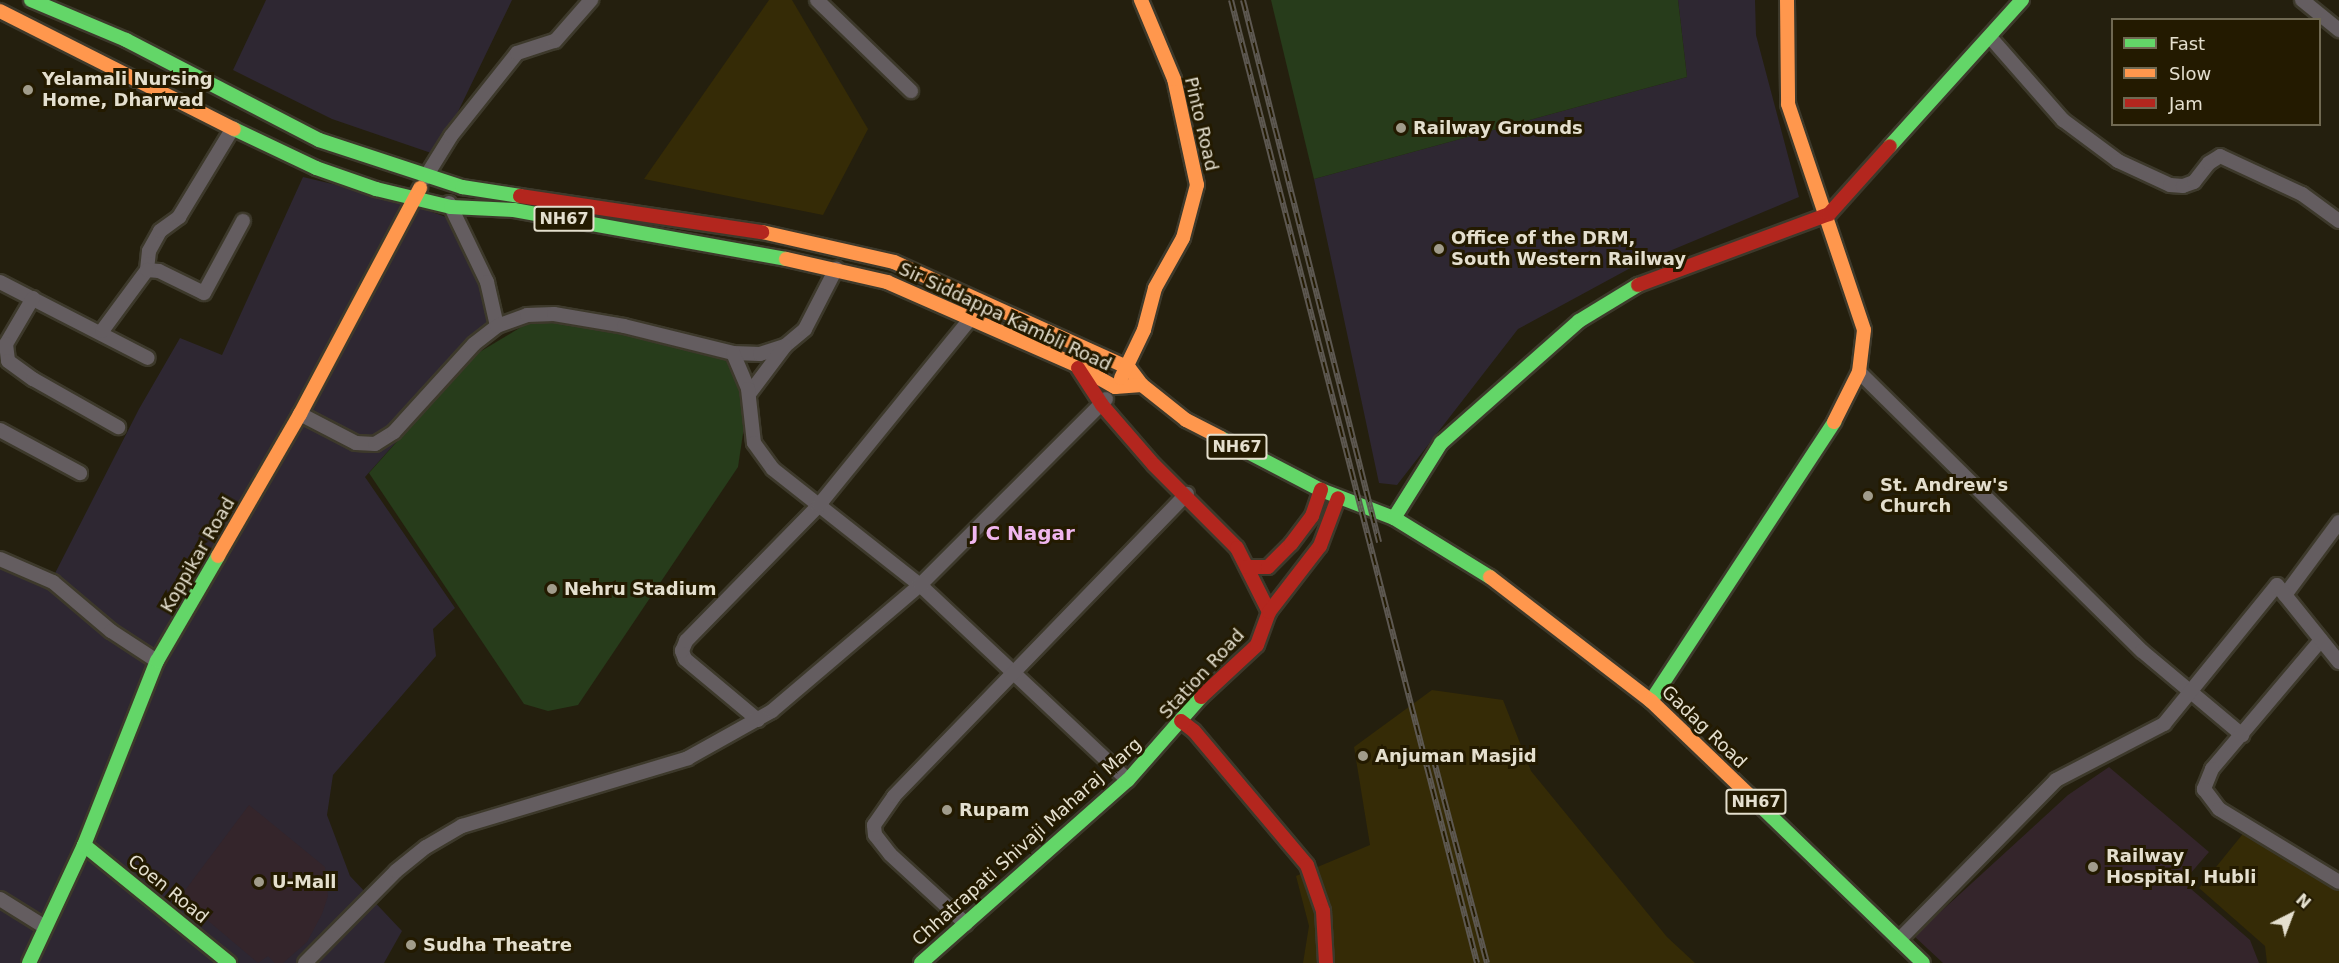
<!DOCTYPE html>
<style>
body{margin:0}
#map{position:relative;width:2339px;height:963px;overflow:hidden;background:#241f0e;font-family:"DejaVu Sans",sans-serif}
div>[style]{position:absolute}
.commercial>*{inset:0;background:#2e2732}
.built>*{inset:0;background:#352b06}
.medical>*{inset:0;background:#34252b}
.green>*{inset:0;background:#273c1b}
.roads{filter:drop-shadow(2px 0 #3d392b) drop-shadow(-2px 0 #3d392b) drop-shadow(0 2px #3d392b) drop-shadow(0 -2px #3d392b)}
.street>*{height:14px;margin:-7px;padding:0 7px;transform-origin:7px;border-radius:7px;background:#645d60}
.fast>*{height:14px;margin:-7px;padding:0 7px;transform-origin:7px;border-radius:7px;background:#63d668}
.slow>*{height:14px;margin:-7px;padding:0 7px;transform-origin:7px;border-radius:7px;background:#ff974d}
.jam>*{height:14px;margin:-7px;padding:0 7px;transform-origin:7px;border-radius:7px;background:#b3261e}
.rail>*{height:6px;margin-top:-3px;transform-origin:0;background:repeating-linear-gradient(90deg,#231a00 0 11px,#5d5851 0 22px);box-sizing:border-box;border-block:2px solid #5d5851}
.dots>*{width:16px;height:16px;translate:-50% -50%;box-sizing:border-box;border:3px solid #231a00;border-radius:50%}
span{translate:-50% -50%;white-space:nowrap;text-align:center;line-height:1.15;-webkit-text-stroke:6px #231a00;paint-order:stroke}
.shield-label span{padding:2px 4px;background:#231a00;border:2px solid;border-radius:4px;-webkit-text-stroke-width:0}
.shield-label{font-size:16px;color:#e4dfce;font-weight:700}
.poi-label{font-size:18px;color:#e4dfce;font-weight:700}
.left{translate:0 -50%;text-align:left}
.street-label{font-size:18px;color:#e4dfce}
.neighbourhood-label{font-size:20px;color:#f0b6ef;font-weight:700}
.legend{position:absolute;left:2111px;top:18px;width:210px;height:108px;box-sizing:border-box;background:#231a00;border:2px solid #706952;margin:0;padding:8px 10px;list-style:none;font-size:18px;color:#e4dfce}
.legend li{display:flex;align-items:center;gap:12px;height:30px}
.legend b{width:30px;border:2px solid #706952}
.north{position:absolute;left:2261px;top:885px;width:60px;height:60px;-webkit-text-stroke:4px #231a00;paint-order:stroke;rotate:42deg;font-size:16px;font-weight:700;line-height:24px;text-align:center;color:#e4dfce}
.north::after{content:'';display:block;margin:auto;width:21px;height:27px;background:#e4dfce;clip-path:polygon(50% 0,100% 100%,50% 72%,0 100%)}
</style>
<div id="map">
<div class="commercial">
<i style="clip-path:polygon(266px 0,512px 0,437px 155px,332px 119px,233px 70px)"></i>
<i style="clip-path:polygon(1678px 0,1755px 0,1756px 35px,1799px 197px,1636px 265px,1518px 329px,1397px 485px,1379px 483px,1314px 179px,1687px 77px)"></i>
<i style="clip-path:polygon(303px 177px,396px 199px,457px 221px,481px 281px,490px 337px,365px 477px,455px 608px,433px 629px,436px 656px,333px 775px,327px 815px,350px 876px,402px 931px,384px 963px,0 963px,0 567px,48px 587px,139px 409px,180px 338px,222px 355px)"></i>
</div>
<div class="built">
<i style="clip-path:polygon(769px 0,792px 0,868px 129px,823px 215px,644px 179px)"></i>
<i style="clip-path:polygon(1432px 690px,1503px 700px,1531px 771px,1667px 937px,1695px 963px,1303px 963px,1309px 926px,1296px 876px,1370px 845px,1354px 747px)"></i>
<i style="clip-path:polygon(2246px 830px,2339px 888px,2339px 963px,2267px 963px,2265px 946px,2199px 888px)"></i>
</div>
<div class="medical">
<i style="clip-path:polygon(2109px 767px,2209px 852px,2183px 882px,2250px 940px,2259px 963px,1943px 963px,1914px 936px,2068px 795px)"></i>
<i style="clip-path:polygon(249px 805px,325px 867px,328px 896px,322px 914px,307px 942px,283px 963px,275px 963px,268px 956px,258px 963px,180px 897px)"></i>
</div>
<div class="green">
<i style="clip-path:polygon(1271px 0,1678px 0,1687px 77px,1314px 179px)"></i>
<i style="clip-path:polygon(550px 317px,693px 345px,725px 358px,741px 392px,744px 427px,738px 467px,578px 705px,548px 711px,524px 704px,369px 473px,473px 356px,531px 321px)"></i>
</div>
<div class="roads">
<div class="street">
<i style="left:817px;top:0;width:131px;rotate:44.1deg"></i>
<i style="left:2302px;top:0;width:48px;rotate:39deg"></i>
<i style="left:1990px;top:37px;width:111px;rotate:48.7deg"></i>
<i style="left:2063px;top:120px;width:69px;rotate:36.7deg"></i>
<i style="left:2118px;top:161px;width:57px;rotate:24.8deg"></i>
<i style="left:2170px;top:185px;width:13px;rotate:4deg"></i>
<i style="left:2183px;top:186px;width:12px;rotate:-20deg"></i>
<i style="left:2194px;top:182px;width:24px;rotate:-52deg"></i>
<i style="left:2209px;top:163px;width:13px;rotate:-32deg"></i>
<i style="left:2220px;top:156px;width:90px;rotate:24.9deg"></i>
<i style="left:2302px;top:194px;width:46px;rotate:36.1deg"></i>
<i style="left:425px;top:178px;width:49px;rotate:-58.2deg"></i>
<i style="left:451px;top:136px;width:106px;rotate:-51.5deg"></i>
<i style="left:517px;top:53px;width:40px;rotate:-18deg"></i>
<i style="left:555px;top:41px;width:55px;rotate:-48.7deg"></i>
<i style="left:449px;top:203px;width:88px;rotate:64.3deg"></i>
<i style="left:487px;top:282px;width:45px;rotate:77.2deg"></i>
<i style="left:147px;top:270px;width:19px;rotate:-84deg"></i>
<i style="left:149px;top:251px;width:23px;rotate:-61deg"></i>
<i style="left:160px;top:231px;width:24px;rotate:-36deg"></i>
<i style="left:179px;top:217px;width:104px;rotate:-58.8deg"></i>
<i style="left:0;top:282px;width:166px;rotate:27.2deg"></i>
<i style="left:33px;top:298px;width:53px;rotate:120.4deg"></i>
<i style="left:6px;top:344px;width:17px;rotate:83deg"></i>
<i style="left:8px;top:361px;width:31px;rotate:36deg"></i>
<i style="left:33px;top:379px;width:98px;rotate:29.5deg"></i>
<i style="left:102px;top:331px;width:76px;rotate:-53.6deg"></i>
<i style="left:147px;top:270px;width:12px;rotate:5deg"></i>
<i style="left:159px;top:271px;width:50px;rotate:26.1deg"></i>
<i style="left:204px;top:293px;width:82px;rotate:-61.6deg"></i>
<i style="left:733px;top:353px;width:27px;rotate:2deg"></i>
<i style="left:760px;top:354px;width:26px;rotate:-18deg"></i>
<i style="left:785px;top:346px;width:26px;rotate:-40deg"></i>
<i style="left:805px;top:329px;width:68px;rotate:-62.7deg"></i>
<i style="left:1859px;top:372px;width:397px;rotate:44.6deg"></i>
<i style="left:2142px;top:651px;width:131px;rotate:40deg"></i>
<i style="left:749px;top:394px;width:60px;rotate:-53.1deg"></i>
<i style="left:300px;top:414px;width:63px;rotate:27.4deg"></i>
<i style="left:356px;top:443px;width:19px;rotate:3deg"></i>
<i style="left:375px;top:444px;width:22px;rotate:-32deg"></i>
<i style="left:394px;top:432px;width:119px;rotate:-47.7deg"></i>
<i style="left:474px;top:344px;width:29px;rotate:-38deg"></i>
<i style="left:497px;top:326px;width:32px;rotate:-20deg"></i>
<i style="left:527px;top:315px;width:27px;rotate:-2deg"></i>
<i style="left:554px;top:314px;width:71px;rotate:9.7deg"></i>
<i style="left:624px;top:326px;width:112px;rotate:13.9deg"></i>
<i style="left:733px;top:353px;width:39px;rotate:67deg"></i>
<i style="left:748px;top:389px;width:54px;rotate:83.7deg"></i>
<i style="left:754px;top:443px;width:32px;rotate:54deg"></i>
<i style="left:773px;top:469px;width:187px;rotate:38.3deg"></i>
<i style="left:920px;top:585px;width:285px;rotate:43.2deg"></i>
<i style="left:0;top:430px;width:91px;rotate:28.3deg"></i>
<i style="left:0;top:559px;width:58px;rotate:23.5deg"></i>
<i style="left:53px;top:582px;width:76px;rotate:40.2deg"></i>
<i style="left:111px;top:631px;width:55px;rotate:33.1deg"></i>
<i style="left:2285px;top:595px;width:91px;rotate:-53.5deg"></i>
<i style="left:2321px;top:640px;width:169px;rotate:130.2deg"></i>
<i style="left:2212px;top:769px;width:22px;rotate:112deg"></i>
<i style="left:2204px;top:789px;width:25px;rotate:53deg"></i>
<i style="left:2219px;top:809px;width:140px;rotate:31.3deg"></i>
<i style="left:758px;top:720px;width:95px;rotate:-140.1deg"></i>
<i style="left:685px;top:659px;width:9px;rotate:-111deg"></i>
<i style="left:682px;top:651px;width:11px;rotate:-68deg"></i>
<i style="left:686px;top:641px;width:190px;rotate:-45.6deg"></i>
<i style="left:819px;top:505px;width:241px;rotate:-50.9deg"></i>
<i style="left:0;top:899px;width:53px;rotate:31.9deg"></i>
<i style="left:966px;top:924px;width:103px;rotate:-137.4deg"></i>
<i style="left:890px;top:854px;width:24px;rotate:-128deg"></i>
<i style="left:875px;top:835px;width:10px;rotate:-96deg"></i>
<i style="left:874px;top:825px;width:35px;rotate:-55deg"></i>
<i style="left:894px;top:796px;width:421px;rotate:-45.9deg"></i>
<i style="left:1899px;top:940px;width:224px;rotate:-45.5deg"></i>
<i style="left:2056px;top:780px;width:122px;rotate:-27.4deg"></i>
<i style="left:2164px;top:724px;width:179px;rotate:-50.9deg"></i>
<i style="left:2277px;top:585px;width:99px;rotate:51.2deg"></i>
<i style="left:305px;top:963px;width:129px;rotate:-45.3deg"></i>
<i style="left:396px;top:871px;width:38px;rotate:-39deg"></i>
<i style="left:426px;top:847px;width:42px;rotate:-30.3deg"></i>
<i style="left:462px;top:826px;width:236px;rotate:-16.7deg"></i>
<i style="left:688px;top:758px;width:96px;rotate:-29.2deg"></i>
<i style="left:772px;top:711px;width:194px;rotate:-40.4deg"></i>
<i style="left:920px;top:585px;width:263px;rotate:-45deg"></i>
</div>
<div class="fast">
<i style="left:31px;top:0;width:103px;rotate:22.8deg"></i>
<i style="left:126px;top:40px;width:217px;rotate:27.4deg"></i>
<i style="left:319px;top:140px;width:151px;rotate:18.2deg"></i>
<i style="left:462px;top:187px;width:59px;rotate:8.8deg"></i>
<i style="left:234px;top:129px;width:91px;rotate:25.4deg"></i>
<i style="left:316px;top:168px;width:64px;rotate:19.3deg"></i>
<i style="left:376px;top:189px;width:77px;rotate:13.5deg"></i>
<i style="left:451px;top:207px;width:63px;rotate:2.7deg"></i>
<i style="left:514px;top:210px;width:276px;rotate:10.2deg"></i>
<i style="left:1890px;top:146px;width:197px;rotate:-47.9deg"></i>
<i style="left:1221px;top:438px;width:113px;rotate:27.5deg"></i>
<i style="left:1321px;top:490px;width:78px;rotate:21deg"></i>
<i style="left:1394px;top:518px;width:113px;rotate:31.6deg"></i>
<i style="left:1394px;top:518px;width:89px;rotate:-57.9deg"></i>
<i style="left:1441px;top:443px;width:184px;rotate:-41.5deg"></i>
<i style="left:1579px;top:321px;width:69px;rotate:-31.4deg"></i>
<i style="left:1651px;top:701px;width:334px;rotate:-56.7deg"></i>
<i style="left:1748px;top:794px;width:243px;rotate:44deg"></i>
<i style="left:84px;top:845px;width:187px;rotate:39.1deg"></i>
<i style="left:29px;top:963px;width:130px;rotate:-65deg"></i>
<i style="left:84px;top:845px;width:198px;rotate:-68.4deg"></i>
<i style="left:157px;top:661px;width:121px;rotate:-59.8deg"></i>
<i style="left:921px;top:963px;width:276px;rotate:-41.5deg"></i>
<i style="left:1128px;top:780px;width:111px;rotate:-48.7deg"></i>
</div>
<div class="slow">
<i style="left:1787px;top:0;width:104px;rotate:89.4deg"></i>
<i style="left:1788px;top:104px;width:238px;rotate:71.4deg"></i>
<i style="left:1864px;top:330px;width:42px;rotate:96.8deg"></i>
<i style="left:1859px;top:372px;width:56px;rotate:116.6deg"></i>
<i style="left:0;top:11px;width:262px;rotate:26.8deg"></i>
<i style="left:762px;top:232px;width:135px;rotate:12.8deg"></i>
<i style="left:894px;top:262px;width:258px;rotate:24.3deg"></i>
<i style="left:1129px;top:368px;width:21px;rotate:53deg"></i>
<i style="left:1142px;top:385px;width:56px;rotate:38.5deg"></i>
<i style="left:1186px;top:420px;width:39px;rotate:27deg"></i>
<i style="left:786px;top:259px;width:104px;rotate:12.8deg"></i>
<i style="left:887px;top:282px;width:206px;rotate:23.7deg"></i>
<i style="left:1076px;top:365px;width:45px;rotate:29.4deg"></i>
<i style="left:1115px;top:387px;width:27px;rotate:-4deg"></i>
<i style="left:1121px;top:378px;width:53px;rotate:-64.4deg"></i>
<i style="left:1144px;top:330px;width:43px;rotate:-75.3deg"></i>
<i style="left:1155px;top:288px;width:57px;rotate:-60.8deg"></i>
<i style="left:1183px;top:238px;width:55px;rotate:-75.2deg"></i>
<i style="left:1197px;top:185px;width:108px;rotate:-102.2deg"></i>
<i style="left:1174px;top:79px;width:86px;rotate:-112.7deg"></i>
<i style="left:218px;top:556px;width:164px;rotate:-60deg"></i>
<i style="left:300px;top:414px;width:256px;rotate:-62deg"></i>
<i style="left:1490px;top:577px;width:203px;rotate:37.6deg"></i>
<i style="left:1651px;top:701px;width:134px;rotate:43.8deg"></i>
</div>
<div class="jam">
<i style="left:520px;top:196px;width:245px;rotate:8.5deg"></i>
<i style="left:1638px;top:285px;width:204px;rotate:-20.4deg"></i>
<i style="left:1829px;top:214px;width:91px;rotate:-48.1deg"></i>
<i style="left:1078px;top:368px;width:44px;rotate:57deg"></i>
<i style="left:1102px;top:405px;width:79px;rotate:49.1deg"></i>
<i style="left:1154px;top:465px;width:117px;rotate:45deg"></i>
<i style="left:1237px;top:548px;width:72px;rotate:63.4deg"></i>
<i style="left:1247px;top:567px;width:21px"></i>
<i style="left:1268px;top:567px;width:33px;rotate:-45deg"></i>
<i style="left:1291px;top:544px;width:35px;rotate:-53deg"></i>
<i style="left:1312px;top:516px;width:28px;rotate:-71deg"></i>
<i style="left:1201px;top:697px;width:76px;rotate:-42.9deg"></i>
<i style="left:1257px;top:645px;width:35px;rotate:-70deg"></i>
<i style="left:1269px;top:612px;width:83px;rotate:-52.3deg"></i>
<i style="left:1320px;top:546px;width:51px;rotate:-69.4deg"></i>
<i style="left:1181px;top:721px;width:16px;rotate:38deg"></i>
<i style="left:1194px;top:731px;width:175px;rotate:49.9deg"></i>
<i style="left:1307px;top:865px;width:49px;rotate:70.8deg"></i>
<i style="left:1323px;top:911px;width:52px;rotate:86.7deg"></i>
</div>
</div>
<div class="rail">
<i style="left:1231px;top:0;width:994px;rotate:75.67deg"></i>
<i style="left:1243px;top:0;width:559px;rotate:75.91deg"></i>
<i style="left:1433px;top:757px;width:213px;rotate:75.3deg"></i>
</div>
<div class="dots">
<i style="left:28px;top:90px;background:#a19c8b"></i>
<i style="left:1401px;top:128px;background:#a19c8b"></i>
<i style="left:1439px;top:249px;background:#a19c8b"></i>
<i style="left:1868px;top:496px;background:#a19c8b"></i>
<i style="left:552px;top:589px;background:#a19c8b"></i>
<i style="left:1363px;top:756px;background:#a19c8b"></i>
<i style="left:947px;top:810px;background:#a19c8b"></i>
<i style="left:2093px;top:867px;background:#a19c8b"></i>
<i style="left:259px;top:882px;background:#a19c8b"></i>
<i style="left:411px;top:945px;background:#a19c8b"></i>
</div>
<div class="shield-label">
<span style="left:564px;top:219px">NH67</span>
<span style="left:1237px;top:447px">NH67</span>
<span style="left:1756px;top:802px">NH67</span>
</div>
<div class="poi-label">
<span class="left" style="left:42px;top:90px">Yelamali Nursing<br>Home, Dharwad</span>
<span class="left" style="left:1413px;top:128px">Railway Grounds</span>
<span class="left" style="left:1451px;top:249px">Office of the DRM,<br>South Western Railway</span>
<span class="left" style="left:1880px;top:496px">St. Andrew's<br>Church</span>
<span class="left" style="left:564px;top:589px">Nehru Stadium</span>
<span class="left" style="left:1375px;top:756px">Anjuman Masjid</span>
<span class="left" style="left:959px;top:810px">Rupam</span>
<span class="left" style="left:2106px;top:867px">Railway<br>Hospital, Hubli</span>
<span class="left" style="left:272px;top:882px">U-Mall</span>
<span class="left" style="left:423px;top:945px">Sudha Theatre</span>
</div>
<div class="street-label">
<span style="left:1201px;top:124px;rotate:77deg">Pinto Road</span>
<span style="left:1005px;top:317px;rotate:25deg">Sir Siddappa Kambli Road</span>
<span style="left:198px;top:555px;rotate:-60deg">Koppikar Road</span>
<span style="left:1202px;top:674px;rotate:-47deg">Station Road</span>
<span style="left:1704px;top:727px;rotate:44deg">Gadag Road</span>
<span style="left:1027px;top:842px;rotate:-42deg">Chhatrapati Shivaji Maharaj Marg</span>
<span style="left:168px;top:889px;rotate:39deg">Coen Road</span>
</div>
<div class="neighbourhood-label">
<span style="left:1023px;top:533px">J C Nagar</span>
</div>
<ul class="legend">
<li><b style="height:8px;background:#63d668"></b>Fast</li>
<li><b style="height:8px;background:#ff974d"></b>Slow</li>
<li><b style="height:8px;background:#b3261e"></b>Jam</li>
</ul>
<div class="north">N</div>
</div>
